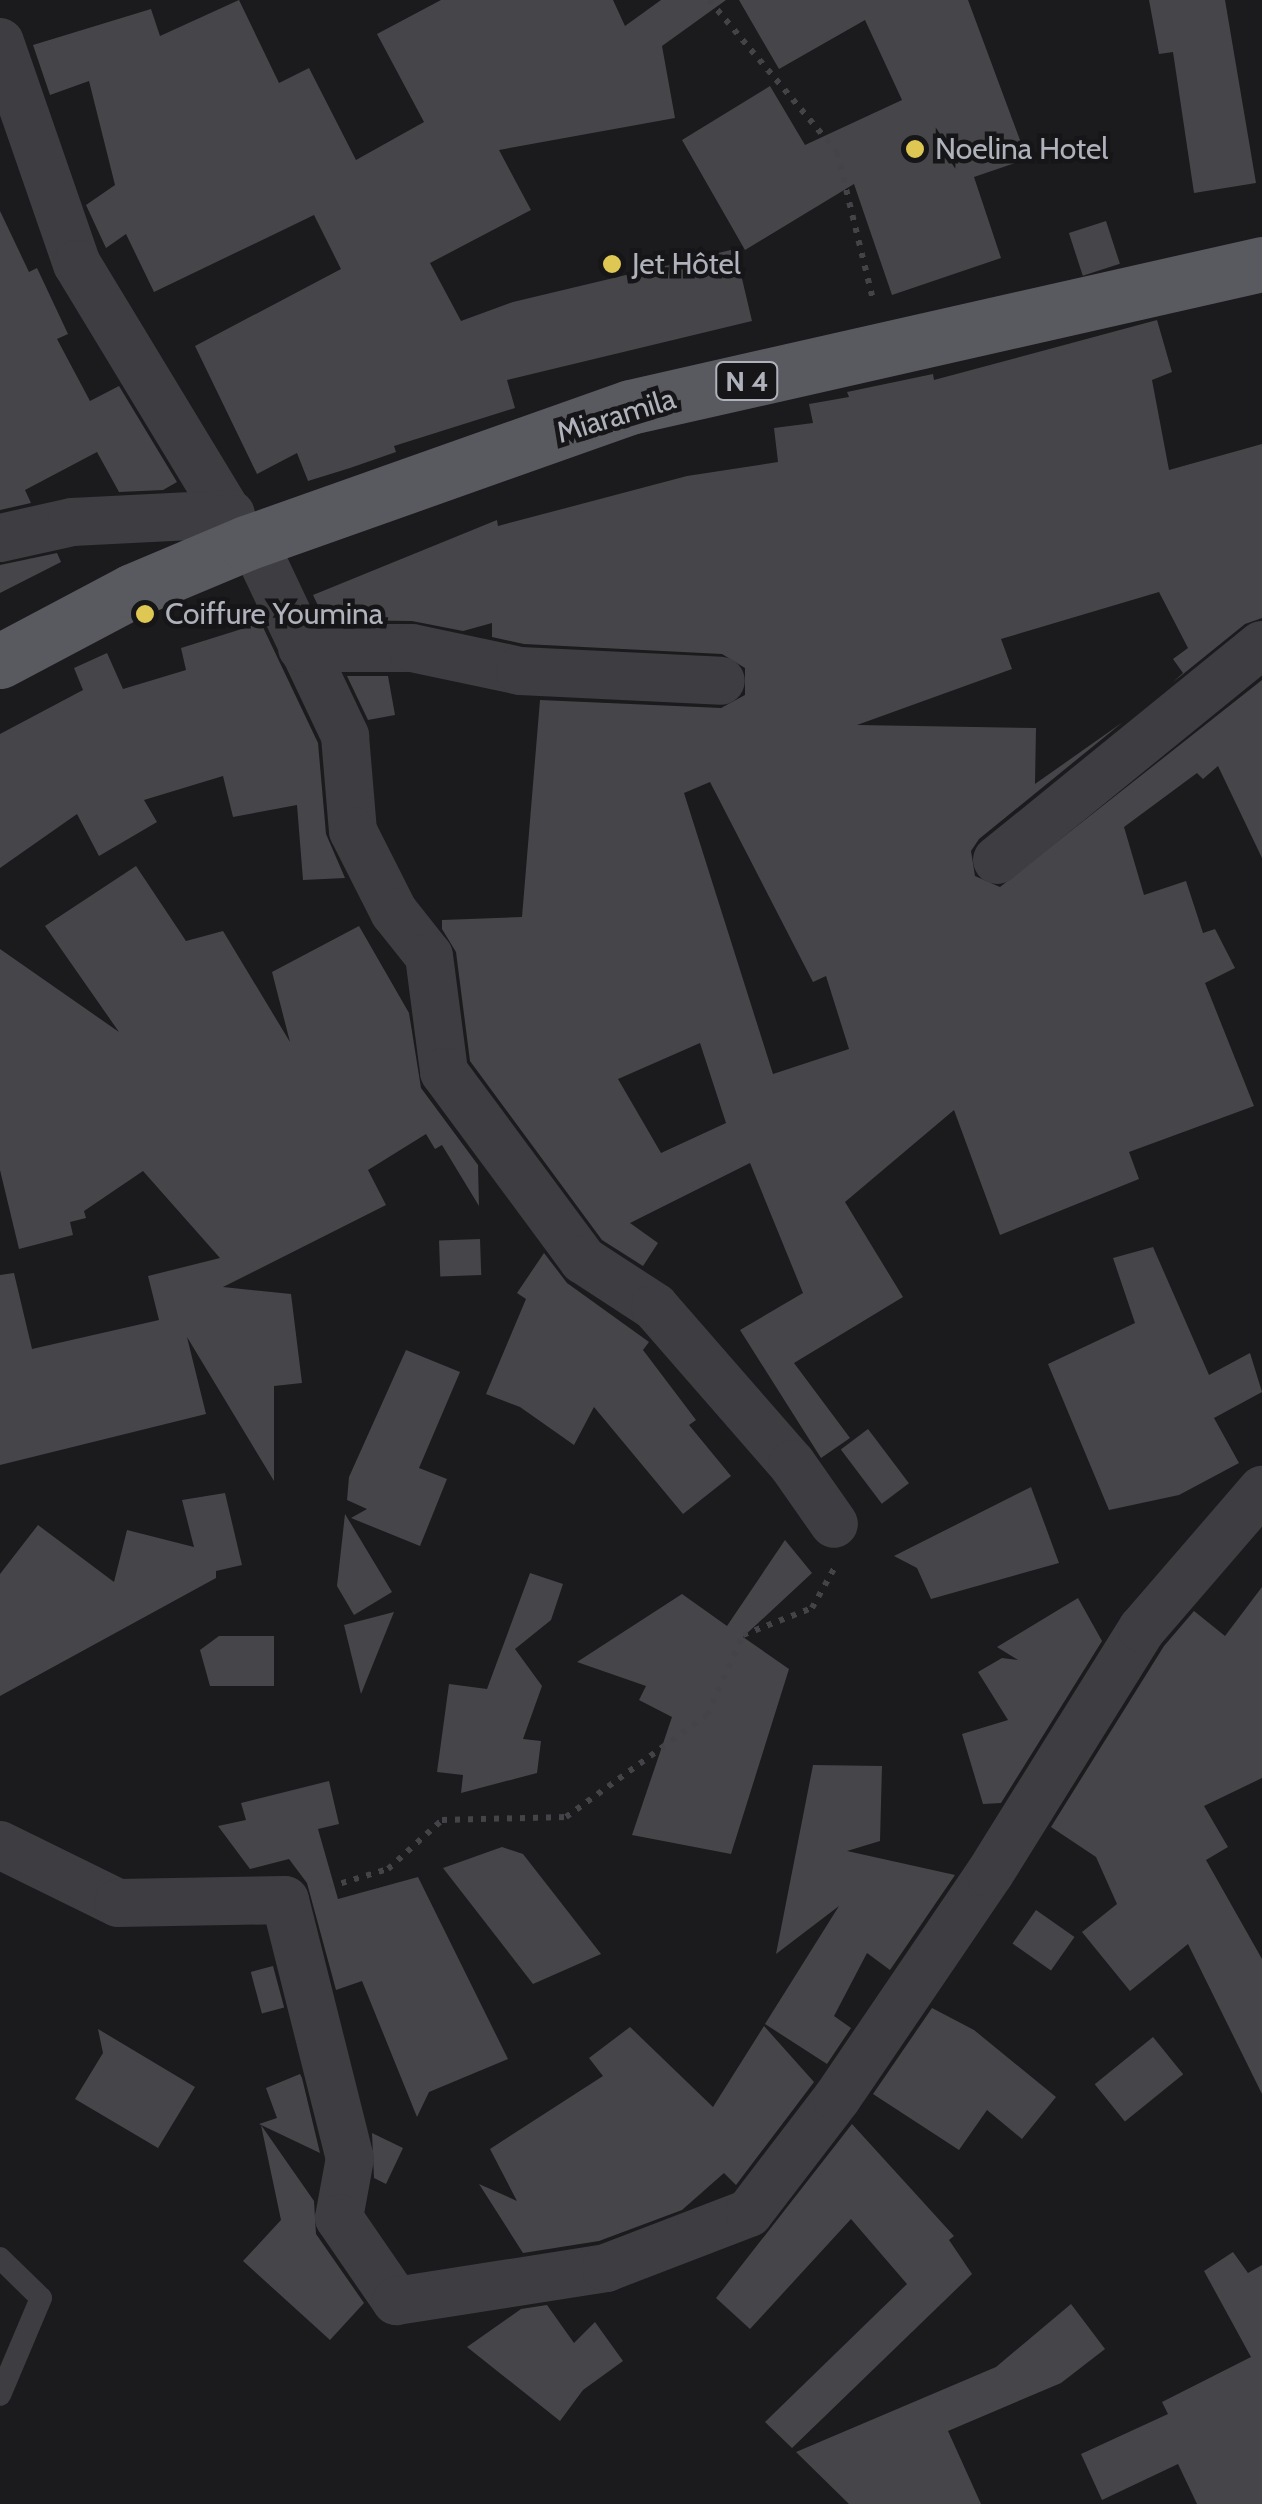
<!DOCTYPE html>
<meta charset="utf-8">
<style>
body{margin:0}
#map{position:relative;width:1262px;height:2504px;overflow:hidden;background:#1b1b1d;font-family:Cabin,sans-serif}
div>[style]{position:absolute}
.building>*{inset:0;background:#46464a;transform-origin:0 0}
.path>*{height:6px;margin-top:-3px;transform-origin:0;background:repeating-linear-gradient(90deg,#434348 0 5px,transparent 0 13px)}
.lane>*{height:22px;margin:-11px;padding:0 11px;transform-origin:11px;border-radius:11px;background:#3d3d42}
.street>*{height:48px;margin:-24px;padding:0 24px;transform-origin:24px;border-radius:24px;background:#3d3d42}
.primary>*{height:55px;margin:-27.5px;padding:0 27.5px;transform-origin:27.5px;border-radius:27.5px;background:#595960}
.dots>*{width:28px;height:28px;translate:-50% -50%;box-sizing:border-box;border:5px solid #161618;border-radius:50%}
span{translate:-50% -50%;white-space:nowrap;text-align:center;line-height:1.15;-webkit-text-stroke:9px #161618;paint-order:stroke}
.shield-label span{padding:2px 8px;background:#161618;border:2px solid;border-radius:8px;-webkit-text-stroke-width:0}
.shield-label{font-size:28px;color:#afb1bb;font-weight:700}
.poi-label{font-size:30px;color:#afb1bb}
.left{translate:0 -50%;text-align:left}
.street-label{font-size:30px;color:#afb1bb}
</style>
<div id="map">
<div class="building">
<i style="clip-path:polygon(239px 0,279px 83px,309px 68px,356px 160px,424px 122px,377px 34px,441px 0,613px 0,625px 26px,661px 0,726px 0,662px 46px,675px 118px,499px 150px,531px 210px,430px 263px,461px 321px,513px 302px,735px 249px,752px 321px,507px 380px,515px 408px,394px 446px,396px 452px,350px 468px,308px 481px,297px 453px,257px 474px,195px 346px,341px 269px,314px 215px,154px 292px,126px 234px,106px 248px,86px 205px,115px 185px,89px 81px,50px 95px,33px 45px,151px 9px,160px 36px)"></i>
<i style="clip-path:polygon(739px 0,968px 0,1027px 159px,974px 177px,1001px 258px,892px 295px,854px 184px,745px 250px,682px 140px,770px 86px,805px 145px,902px 100px,865px 20px,779px 69px)"></i>
<i style="clip-path:polygon(1149px 0,1225px 0,1256px 183px,1194px 193px,1173px 52px,1159px 54px)"></i>
<i style="clip-path:polygon(0 211px,29px 272px,37px 268px,68px 334px,57px 339px,90px 401px,119px 386px,177px 482px,163px 490px,119px 492px,97px 452px,25px 490px,31px 503px,0 510px)"></i>
<i style="left:1106px;top:221px;width:45px;height:39px;rotate:72deg"></i>
<i style="clip-path:polygon(evenodd,1157px 320px,1172px 372px,1152px 380px,1169px 470px,1262px 444px,1262px 618px,1245px 624px,1172px 683px,1183px 673px,1173px 659px,1188px 648px,1159px 592px,1001px 639px,1012px 669px,857px 725px,1036px 728px,1035px 784px,1123px 722px,979px 839px,971px 851px,975px 876px,1000px 887px,1262px 680px,1262px 858px,1218px 766px,1203px 779px,1197px 773px,1124px 827px,1144px 895px,1186px 881px,1203px 933px,1215px 929px,1235px 968px,1205px 983px,1254px 1106px,1129px 1152px,1139px 1179px,1000px 1235px,954px 1110px,845px 1202px,903px 1297px,794px 1363px,850px 1438px,821px 1458px,740px 1330px,803px 1293px,750px 1163px,630px 1223px,658px 1243px,643px 1266px,602px 1240px,470px 1061px,456px 952px,442px 929px,442px 920px,522px 917px,540px 700px,721px 708px,745px 695px,745px 668px,722px 654px,524px 644px,492px 637px,492px 623px,463px 631px,412px 621px,325px 620px,313px 595px,497px 520px,498px 526px,687px 476px,778px 462px,774px 428px,813px 423px,809px 404px,849px 397px,847px 392px,933px 374px,934px 380px,1157px 320px,710px 782px,813px 982px,826px 976px,849px 1049px,773px 1074px,684px 793px,710px 782px,1157px 320px,700px 1043px,726px 1123px,661px 1153px,618px 1079px,700px 1043px)"></i>
<i style="clip-path:polygon(57px 553px,61px 562px,0 593px,0 565px)"></i>
<i style="clip-path:polygon(261px 623px,318px 743px,326px 834px,345px 878px,303px 880px,297px 805px,233px 817px,223px 776px,144px 800px,157px 822px,99px 856px,77px 814px,0 868px,0 734px,83px 690px,74px 668px,107px 653px,123px 689px,186px 670px,181px 648px)"></i>
<i style="clip-path:polygon(347px 676px,388px 676px,395px 715px,368px 720px)"></i>
<i style="clip-path:polygon(136px 866px,186px 941px,223px 931px,290px 1042px,272px 972px,359px 926px,409px 1013px,421px 1088px,478px 1165px,479px 1206px,442px 1145px,435px 1149px,426px 1134px,368px 1170px,386px 1205px,223px 1287px,291px 1294px,302px 1383px,274px 1386px,274px 1481px,187px 1337px,206px 1414px,0 1465px,0 1275px,14px 1273px,32px 1349px,159px 1320px,148px 1276px,220px 1258px,143px 1171px,84px 1211px,86px 1218px,70px 1222px,73px 1235px,19px 1249px,0 1170px,0 949px,119px 1032px,45px 926px)"></i>
<i style="left:480px;top:1239px;width:36px;height:41px;rotate:88deg"></i>
<i style="clip-path:polygon(1153px 1247px,1209px 1375px,1250px 1353px,1262px 1392px,1214px 1418px,1239px 1463px,1179px 1495px,1109px 1510px,1048px 1364px,1135px 1323px,1113px 1258px)"></i>
<i style="clip-path:polygon(544px 1253px,567px 1283px,649px 1342px,643px 1350px,696px 1420px,689px 1425px,731px 1476px,683px 1514px,594px 1407px,574px 1445px,520px 1407px,486px 1394px,526px 1299px,517px 1293px)"></i>
<i style="clip-path:polygon(406px 1350px,460px 1372px,419px 1468px,447px 1479px,420px 1546px,351px 1518px,367px 1509px,347px 1500px,349px 1477px)"></i>
<i style="left:868px;top:1429px;width:68px;height:34px;rotate:53deg"></i>
<i style="clip-path:polygon(1031px 1487px,1059px 1563px,931px 1599px,917px 1568px,894px 1556px)"></i>
<i style="clip-path:polygon(225px 1493px,242px 1565px,216px 1571px,216px 1578px,0 1696px,0 1574px,38px 1525px,114px 1582px,127px 1530px,194px 1547px,182px 1500px)"></i>
<i style="clip-path:polygon(345px 1514px,392px 1592px,354px 1615px,337px 1586px)"></i>
<i style="clip-path:polygon(785px 1540px,812px 1573px,743px 1637px,789px 1669px,731px 1854px,632px 1835px,672px 1717px,639px 1700px,646px 1686px,577px 1662px,682px 1594px,727px 1626px)"></i>
<i style="clip-path:polygon(530px 1573px,563px 1584px,551px 1620px,515px 1649px,542px 1686px,523px 1739px,541px 1741px,537px 1773px,461px 1793px,463px 1775px,437px 1772px,449px 1684px,487px 1689px)"></i>
<i style="clip-path:polygon(1262px 1587px,1262px 1778px,1204px 1806px,1228px 1847px,1206px 1860px,1262px 1959px,1262px 2094px,1188px 1944px,1130px 1991px,1082px 1932px,1117px 1904px,1096px 1857px,1051px 1827px,1164px 1646px,1194px 1611px,1225px 1636px)"></i>
<i style="clip-path:polygon(1078px 1598px,1102px 1641px,1001px 1803px,983px 1804px,962px 1734px,1008px 1720px,978px 1672px,1002px 1658px,1018px 1660px,997px 1647px)"></i>
<i style="clip-path:polygon(394px 1612px,361px 1694px,344px 1625px)"></i>
<i style="clip-path:polygon(219px 1636px,274px 1636px,274px 1686px,210px 1686px,200px 1650px)"></i>
<i style="clip-path:polygon(813px 1765px,882px 1766px,880px 1841px,847px 1851px,955px 1875px,890px 1970px,867px 1953px,834px 2016px,851px 2028px,827px 2064px,765px 2024px,839px 1906px,776px 1954px)"></i>
<i style="clip-path:polygon(329px 1781px,339px 1824px,318px 1829px,338px 1899px,418px 1877px,508px 2059px,429px 2092px,417px 2117px,362px 1981px,336px 1990px,307px 1883px,289px 1859px,250px 1869px,218px 1826px,246px 1820px,241px 1803px)"></i>
<i style="clip-path:polygon(502px 1847px,523px 1854px,601px 1954px,533px 1984px,443px 1868px)"></i>
<i style="left:1036px;top:1910px;width:47px;height:41px;rotate:35deg"></i>
<i style="left:273px;top:1966px;width:43px;height:23px;rotate:75deg"></i>
<i style="clip-path:polygon(932px 2008px,974px 2030px,1056px 2097px,1022px 2139px,987px 2110px,959px 2150px,873px 2094px)"></i>
<i style="clip-path:polygon(764px 2026px,814px 2082px,736px 2185px,724px 2173px,682px 2210px,599px 2241px,523px 2253px,479px 2184px,517px 2201px,490px 2149px,603px 2076px,589px 2058px,630px 2027px,713px 2107px)"></i>
<i style="clip-path:polygon(98px 2029px,195px 2087px,158px 2148px,75px 2099px,103px 2053px)"></i>
<i style="left:1153px;top:2037px;width:48px;height:75px;rotate:51deg"></i>
<i style="clip-path:polygon(300px 2074px,302px 2078px,320px 2153px,259px 2124px,277px 2118px,266px 2088px)"></i>
<i style="clip-path:polygon(852px 2124px,954px 2236px,949px 2240px,972px 2274px,792px 2448px,765px 2422px,907px 2284px,851px 2219px,750px 2329px,716px 2298px)"></i>
<i style="clip-path:polygon(261px 2125px,314px 2201px,316px 2234px,364px 2303px,330px 2340px,243px 2261px,281px 2220px)"></i>
<i style="clip-path:polygon(372px 2133px,403px 2148px,386px 2184px,374px 2178px)"></i>
<i style="clip-path:polygon(1233px 2252px,1248px 2273px,1262px 2265px,1262px 2504px,1197px 2504px,1178px 2464px,1102px 2500px,1081px 2454px,1168px 2414px,1162px 2402px,1251px 2357px,1204px 2271px)"></i>
<i style="clip-path:polygon(1071px 2304px,1105px 2349px,1061px 2383px,948px 2431px,981px 2504px,849px 2504px,796px 2452px,996px 2367px)"></i>
<i style="clip-path:polygon(547px 2305px,574px 2343px,595px 2322px,623px 2361px,583px 2390px,560px 2421px,467px 2347px,521px 2309px)"></i>
</div>
<div class="path">
<i style="left:709px;top:0;width:199px;rotate:49.9deg"></i>
<i style="left:837px;top:152px;width:152px;rotate:76.3deg"></i>
<i style="left:329px;top:1887px;width:62px;rotate:-17deg"></i>
<i style="left:388px;top:1869px;width:73px;rotate:-42.2deg"></i>
<i style="left:442px;top:1820px;width:124px;rotate:-1.4deg"></i>
<i style="left:566px;top:1817px;width:174px;rotate:-35.9deg"></i>
<i style="left:707px;top:1715px;width:88px;rotate:-65.8deg"></i>
<i style="left:743px;top:1635px;width:74px;rotate:-21.4deg"></i>
<i style="left:812px;top:1608px;width:47px;rotate:-60.7deg"></i>
</div>
<div class="lane">
<i style="left:0;top:2258px;width:57px;rotate:44.3deg"></i>
<i style="left:41px;top:2298px;width:105px;rotate:112.9deg"></i>
</div>
<div class="street">
<i style="left:0;top:42px;width:235px;rotate:70.9deg"></i>
<i style="left:77px;top:264px;width:326px;rotate:58.8deg"></i>
<i style="left:0;top:538px;width:74px;rotate:-12.5deg"></i>
<i style="left:72px;top:522px;width:159px;rotate:-2.9deg"></i>
<i style="left:253px;top:541px;width:216px;rotate:64.7deg"></i>
<i style="left:345px;top:736px;width:95px;rotate:85.2deg"></i>
<i style="left:353px;top:831px;width:91px;rotate:63.2deg"></i>
<i style="left:394px;top:912px;width:56px;rotate:51.5deg"></i>
<i style="left:429px;top:956px;width:117px;rotate:82.6deg"></i>
<i style="left:444px;top:1072px;width:234px;rotate:53.5deg"></i>
<i style="left:583px;top:1260px;width:86px;rotate:33.1deg"></i>
<i style="left:655px;top:1307px;width:208px;rotate:48.9deg"></i>
<i style="left:792px;top:1464px;width:73px;rotate:55deg"></i>
<i style="left:302px;top:648px;width:110px"></i>
<i style="left:412px;top:648px;width:110px;rotate:12deg"></i>
<i style="left:520px;top:671px;width:201px;rotate:2.8deg"></i>
<i style="left:997px;top:860px;width:341px;rotate:-39.1deg"></i>
<i style="left:0;top:1845px;width:131px;rotate:26.2deg"></i>
<i style="left:118px;top:1903px;width:167px;rotate:-1deg"></i>
<i style="left:285px;top:1900px;width:266px;rotate:75.9deg"></i>
<i style="left:350px;top:2158px;width:61px;rotate:100.4deg"></i>
<i style="left:339px;top:2218px;width:101px;rotate:55.5deg"></i>
<i style="left:396px;top:2301px;width:213px;rotate:-8.9deg"></i>
<i style="left:606px;top:2268px;width:153px;rotate:-21deg"></i>
<i style="left:749px;top:2213px;width:145px;rotate:-52.6deg"></i>
<i style="left:837px;top:2098px;width:272px;rotate:-55.8deg"></i>
<i style="left:990px;top:1873px;width:287px;rotate:-58.1deg"></i>
<i style="left:1142px;top:1629px;width:184px;rotate:-49.2deg"></i>
</div>
<div class="primary">
<i style="left:0;top:661px;width:149px;rotate:-27.9deg"></i>
<i style="left:132px;top:591px;width:124px;rotate:-22.8deg"></i>
<i style="left:246px;top:543px;width:407px;rotate:-19.5deg"></i>
<i style="left:630px;top:407px;width:648px;rotate:-12.75deg"></i>
</div>
<div class="dots">
<i style="left:915px;top:149px;background:#dec752"></i>
<i style="left:612px;top:264px;background:#dec752"></i>
<i style="left:145px;top:614px;background:#dec752"></i>
</div>
<div class="shield-label">
<span style="left:747px;top:381px">N 4</span>
</div>
<div class="poi-label">
<span class="left" style="left:935px;top:149px">Noelina Hotel</span>
<span class="left" style="left:632px;top:264px">Jet Hôtel</span>
<span class="left" style="left:165px;top:614px">Coiffure Youmina</span>
</div>
<div class="street-label">
<span style="left:616px;top:416px;rotate:-17deg">Miaramila</span>
</div>
</div>
